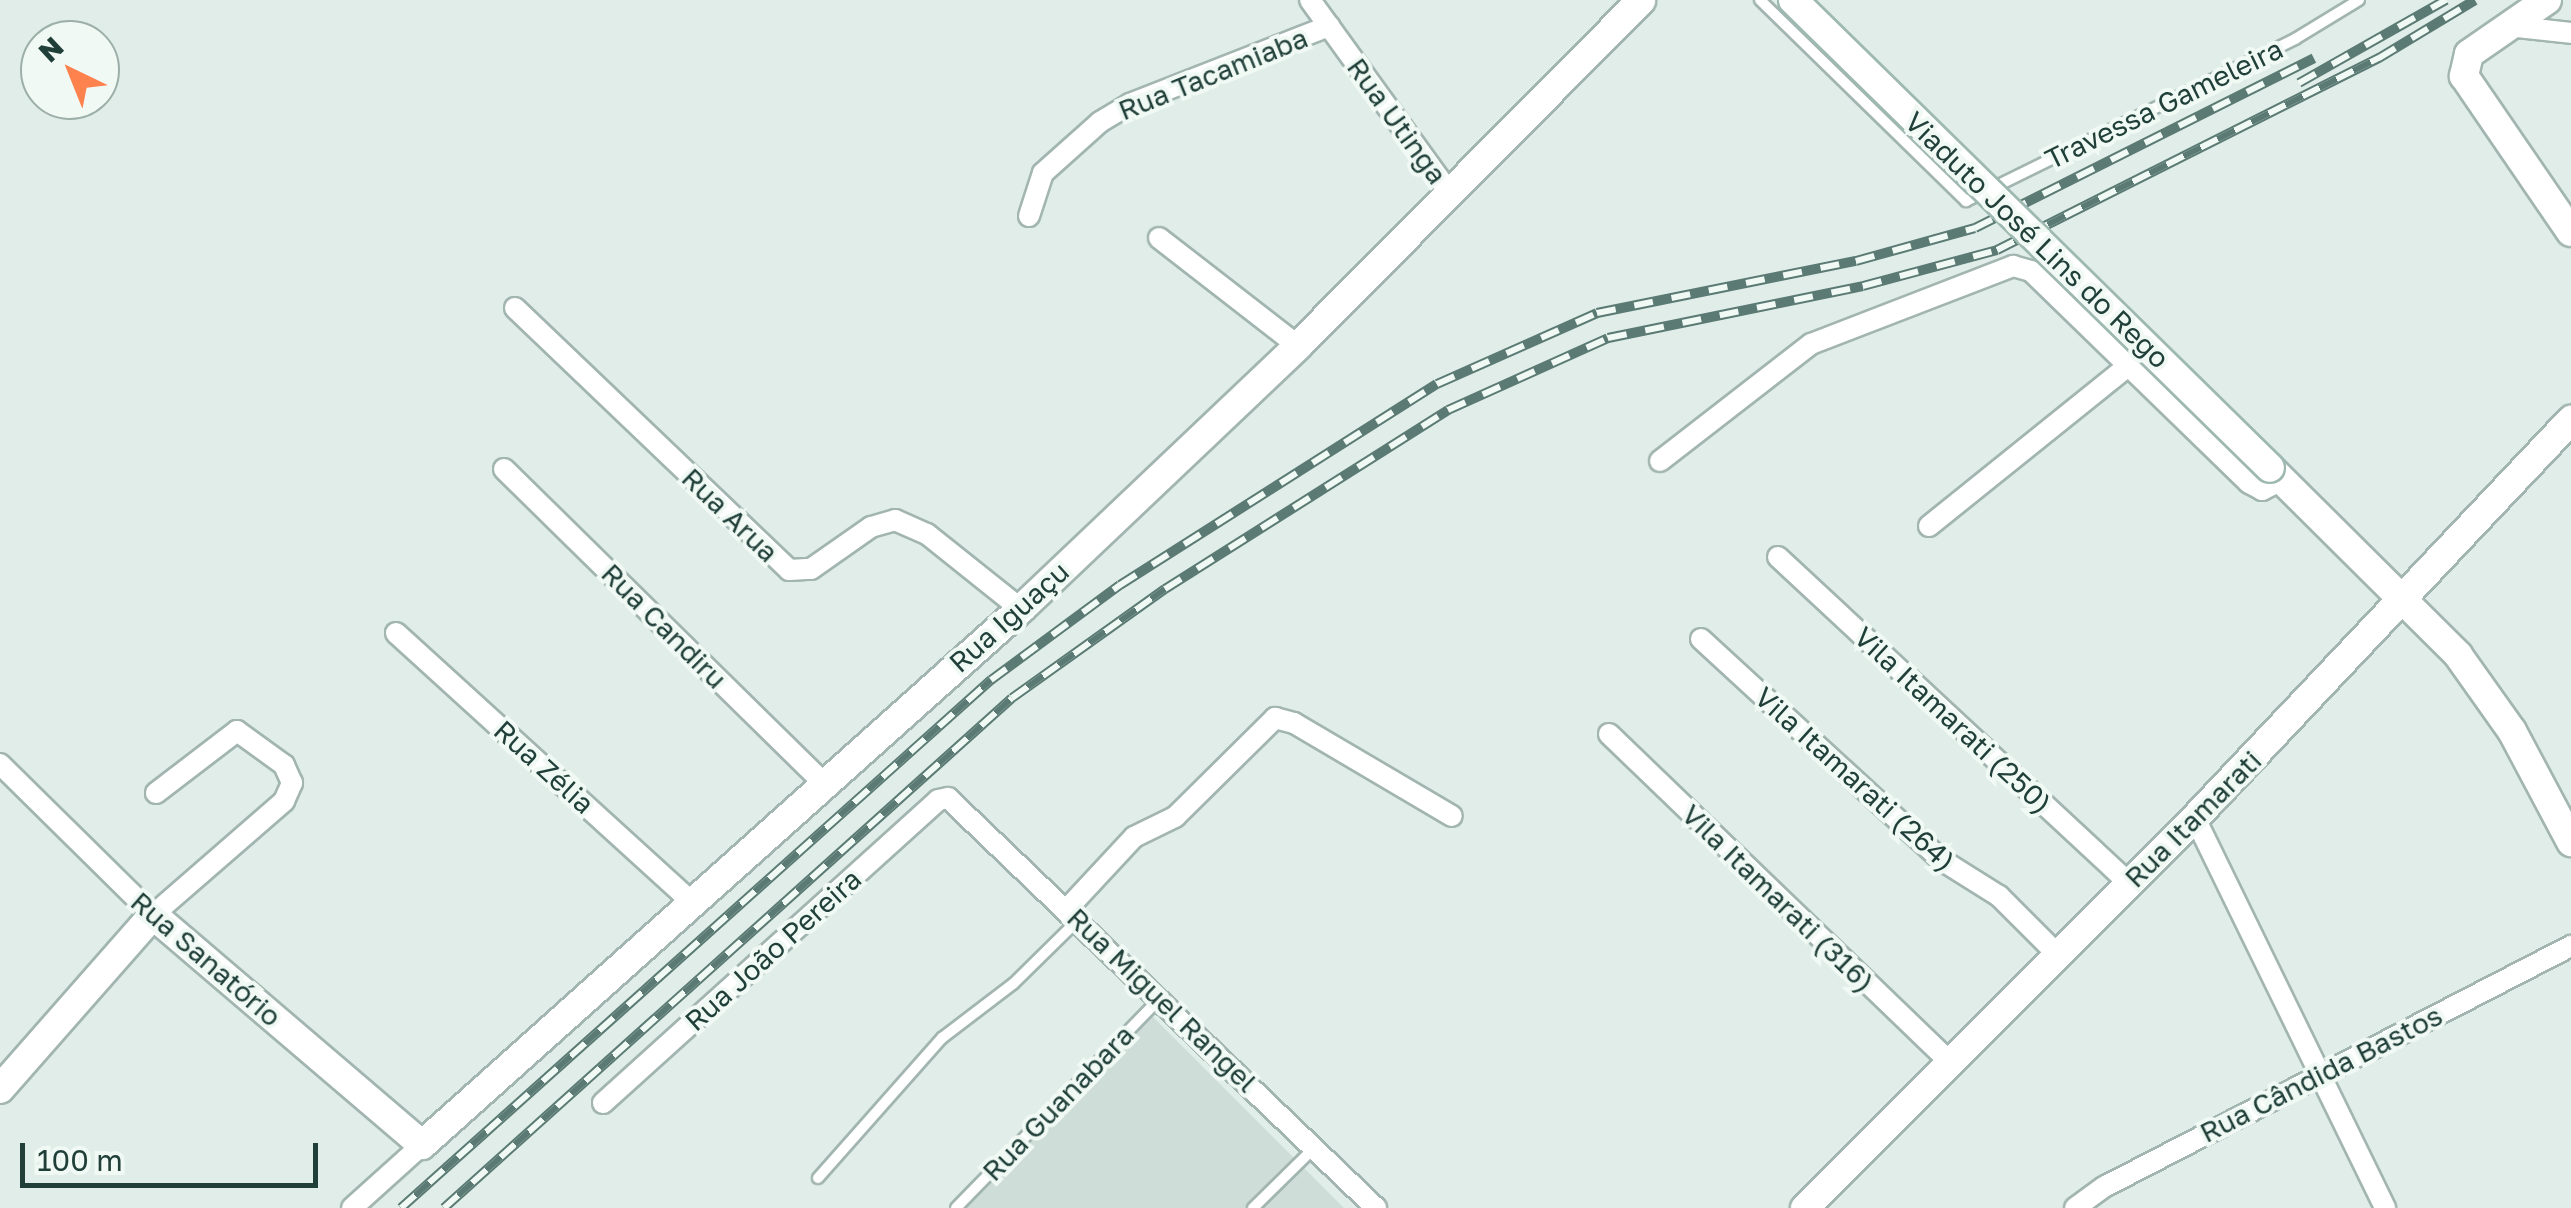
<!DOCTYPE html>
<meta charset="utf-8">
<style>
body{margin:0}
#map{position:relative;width:2571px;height:1208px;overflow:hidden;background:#e0ede8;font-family:"Golos Text",sans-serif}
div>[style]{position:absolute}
.built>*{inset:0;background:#ceddd7}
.roads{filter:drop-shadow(2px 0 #a2b5b0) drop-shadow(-2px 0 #a2b5b0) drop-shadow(0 2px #a2b5b0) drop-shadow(0 -2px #a2b5b0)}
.lane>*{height:10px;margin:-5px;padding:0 5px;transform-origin:5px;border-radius:5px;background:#fff}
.street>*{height:20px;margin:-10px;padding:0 10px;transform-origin:10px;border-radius:10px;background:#fff}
.secondary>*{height:28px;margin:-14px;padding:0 14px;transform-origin:14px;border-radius:14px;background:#fff}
.rail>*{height:10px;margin-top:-5px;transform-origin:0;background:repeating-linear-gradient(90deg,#f1f9f5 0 19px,#5a7a73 0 38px);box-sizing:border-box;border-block:2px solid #5a7a73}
.bridges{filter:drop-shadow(2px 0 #9eb9b1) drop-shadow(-2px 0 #9eb9b1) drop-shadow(0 2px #9eb9b1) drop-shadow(0 -2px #9eb9b1)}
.secondary-bridge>*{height:28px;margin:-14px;padding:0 14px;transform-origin:14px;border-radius:14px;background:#fff}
span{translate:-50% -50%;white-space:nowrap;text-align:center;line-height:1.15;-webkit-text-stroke:8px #f1f9f5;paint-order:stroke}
.street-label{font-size:28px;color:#1f3f38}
.north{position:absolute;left:20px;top:20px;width:100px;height:100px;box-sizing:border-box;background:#f1f9f5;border:2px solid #9dafa9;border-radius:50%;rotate:317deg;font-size:28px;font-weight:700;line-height:40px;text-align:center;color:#1f3f38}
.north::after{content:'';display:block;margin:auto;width:35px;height:45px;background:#fe824d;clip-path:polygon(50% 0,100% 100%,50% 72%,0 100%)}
.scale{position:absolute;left:20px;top:1143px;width:298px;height:45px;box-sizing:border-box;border:5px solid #1f3f38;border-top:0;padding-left:12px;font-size:30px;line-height:35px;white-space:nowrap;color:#1f3f38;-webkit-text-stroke:8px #f1f9f5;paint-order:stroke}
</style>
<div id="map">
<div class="built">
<i style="clip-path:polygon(1149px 1013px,1344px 1208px,964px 1208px)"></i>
</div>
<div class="roads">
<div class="lane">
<i style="left:1760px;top:0;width:288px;rotate:44.3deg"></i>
<i style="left:1966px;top:201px;width:367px;rotate:-26.2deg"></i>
<i style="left:2295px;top:39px;width:75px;rotate:-31.4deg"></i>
<i style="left:818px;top:1178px;width:187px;rotate:-48.5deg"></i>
<i style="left:942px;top:1038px;width:89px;rotate:-37.3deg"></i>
<i style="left:1013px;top:984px;width:90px;rotate:-44.5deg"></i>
<i style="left:956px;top:1208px;width:293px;rotate:-45.8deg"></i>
<i style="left:1253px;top:1208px;width:86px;rotate:-44.5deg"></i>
</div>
<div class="street">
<i style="left:1310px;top:0;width:237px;rotate:54.1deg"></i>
<i style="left:2508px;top:26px;width:63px;rotate:6.3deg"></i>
<i style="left:1029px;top:216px;width:45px;rotate:-72deg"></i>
<i style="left:1043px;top:173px;width:76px;rotate:-41.8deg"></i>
<i style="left:1100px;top:122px;width:35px;rotate:-31deg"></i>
<i style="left:1130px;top:104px;width:214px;rotate:-21.4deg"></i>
<i style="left:1159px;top:238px;width:176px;rotate:37.8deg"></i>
<i style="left:515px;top:308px;width:379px;rotate:43.7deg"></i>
<i style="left:789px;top:570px;width:22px;rotate:-3deg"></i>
<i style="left:811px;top:569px;width:73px;rotate:-35deg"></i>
<i style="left:871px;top:527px;width:25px;rotate:-16deg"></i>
<i style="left:895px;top:520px;width:35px;rotate:24deg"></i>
<i style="left:927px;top:534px;width:120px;rotate:38.6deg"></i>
<i style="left:1660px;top:461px;width:191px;rotate:-37.8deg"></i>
<i style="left:1811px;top:344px;width:217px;rotate:-21.1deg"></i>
<i style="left:2013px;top:266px;width:19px;rotate:16deg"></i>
<i style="left:2031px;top:271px;width:304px;rotate:44.2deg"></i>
<i style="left:2249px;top:483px;width:15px;rotate:28deg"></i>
<i style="left:2262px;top:490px;width:22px;rotate:-27deg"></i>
<i style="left:504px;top:469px;width:448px;rotate:44.5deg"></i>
<i style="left:1929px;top:526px;width:254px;rotate:-38.8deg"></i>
<i style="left:1778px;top:557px;width:479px;rotate:42.9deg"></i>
<i style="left:396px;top:633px;width:400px;rotate:42.3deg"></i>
<i style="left:1701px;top:639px;width:325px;rotate:42.6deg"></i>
<i style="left:1940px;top:859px;width:70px;rotate:32.1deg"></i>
<i style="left:1999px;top:896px;width:82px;rotate:45deg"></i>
<i style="left:1609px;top:734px;width:472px;rotate:43.9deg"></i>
<i style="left:0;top:764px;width:215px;rotate:44.6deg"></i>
<i style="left:153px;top:915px;width:174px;rotate:-41deg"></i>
<i style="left:284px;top:801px;width:20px;rotate:-66deg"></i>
<i style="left:292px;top:783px;width:20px;rotate:-114deg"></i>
<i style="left:284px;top:765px;width:58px;rotate:-144.1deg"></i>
<i style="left:237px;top:731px;width:102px;rotate:142.6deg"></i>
<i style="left:2195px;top:818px;width:434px;rotate:64deg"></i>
<i style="left:1068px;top:908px;width:97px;rotate:-47.1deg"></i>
<i style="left:1134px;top:837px;width:46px;rotate:-26deg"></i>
<i style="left:1175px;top:817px;width:141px;rotate:-44.7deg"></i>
<i style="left:1275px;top:718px;width:20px;rotate:15deg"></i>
<i style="left:1294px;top:723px;width:183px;rotate:30.5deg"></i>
<i style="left:603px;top:1103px;width:452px;rotate:-42.1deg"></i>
<i style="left:938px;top:800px;width:10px;rotate:-11deg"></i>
<i style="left:948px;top:798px;width:593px;rotate:43.77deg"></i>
<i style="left:352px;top:1208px;width:94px;rotate:-42deg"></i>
<i style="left:2075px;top:1208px;width:36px;rotate:-36deg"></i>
<i style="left:2104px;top:1187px;width:526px;rotate:-27.3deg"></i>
</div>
<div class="secondary">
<i style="left:2547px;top:0;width:95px;rotate:145.3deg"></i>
<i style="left:2469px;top:54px;width:23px;rotate:103deg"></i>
<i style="left:2464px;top:76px;width:189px;rotate:55.6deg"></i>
<i style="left:2270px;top:468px;width:265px;rotate:44.8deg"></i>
<i style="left:2458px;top:655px;width:93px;rotate:54.6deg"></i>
<i style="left:2512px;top:731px;width:126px;rotate:62deg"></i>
<i style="left:0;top:1089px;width:232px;rotate:-48.7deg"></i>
<i style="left:153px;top:915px;width:354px;rotate:40.5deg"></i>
<i style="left:422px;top:1145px;width:804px;rotate:-41.82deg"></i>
<i style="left:1021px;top:609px;width:382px;rotate:-43.5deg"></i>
<i style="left:1298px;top:346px;width:487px;rotate:-45.2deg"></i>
<i style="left:1805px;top:1208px;width:552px;rotate:-45deg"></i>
<i style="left:2195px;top:818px;width:548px;rotate:-46.63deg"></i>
</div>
</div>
<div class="rail">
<i style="left:2299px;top:83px;width:169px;rotate:-29.5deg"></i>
<i style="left:401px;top:1208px;width:792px;rotate:-41.83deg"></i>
<i style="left:991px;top:680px;width:160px;rotate:-36.4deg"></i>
<i style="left:1120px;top:585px;width:375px;rotate:-32.4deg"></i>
<i style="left:1437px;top:384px;width:175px;rotate:-23.9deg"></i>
<i style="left:1597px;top:313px;width:264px;rotate:-11.4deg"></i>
<i style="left:1856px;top:261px;width:123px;rotate:-15.5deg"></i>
<i style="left:1975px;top:228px;width:379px;rotate:-26.6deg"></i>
<i style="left:444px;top:1208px;width:763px;rotate:-41.92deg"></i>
<i style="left:1012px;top:698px;width:188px;rotate:-35.5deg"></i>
<i style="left:1165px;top:589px;width:335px;rotate:-32.3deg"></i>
<i style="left:1448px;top:410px;width:175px;rotate:-24.2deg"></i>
<i style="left:1608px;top:338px;width:260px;rotate:-11.5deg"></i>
<i style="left:1863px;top:286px;width:139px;rotate:-15deg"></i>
<i style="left:1997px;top:250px;width:428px;rotate:-26.7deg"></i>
<i style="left:2379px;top:58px;width:112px;rotate:-31.1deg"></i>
</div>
<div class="bridges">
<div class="secondary-bridge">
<i style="left:1793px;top:0;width:668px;rotate:44.45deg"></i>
</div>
</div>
<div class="street-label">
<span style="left:1213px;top:74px;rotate:-22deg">Rua Tacamiaba</span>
<span style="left:2164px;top:104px;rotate:-26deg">Travessa Gameleira</span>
<span style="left:1397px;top:121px;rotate:54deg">Rua Utinga</span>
<span style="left:2037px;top:240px;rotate:44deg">Viaduto José Lins do Rego</span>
<span style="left:730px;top:515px;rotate:44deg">Rua Arua</span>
<span style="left:1009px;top:617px;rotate:-42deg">Rua Iguaçu</span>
<span style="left:664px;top:626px;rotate:45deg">Rua Candiru</span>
<span style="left:1953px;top:720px;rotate:43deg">Vila Itamarati (250)</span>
<span style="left:544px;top:767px;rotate:42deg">Rua Zélia</span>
<span style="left:1855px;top:779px;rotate:42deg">Vila Itamarati (264)</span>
<span style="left:2193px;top:819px;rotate:-45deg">Rua Itamarati</span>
<span style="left:1778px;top:898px;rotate:44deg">Vila Itamarati (316)</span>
<span style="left:773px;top:950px;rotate:-42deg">Rua João Pereira</span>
<span style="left:206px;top:959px;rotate:41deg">Rua Sanatório</span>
<span style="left:1162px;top:1000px;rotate:44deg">Rua Miguel Rangel</span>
<span style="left:2321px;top:1074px;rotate:-27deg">Rua Cândida Bastos</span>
<span style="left:1058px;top:1103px;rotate:-46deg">Rua Guanabara</span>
</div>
<div class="north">N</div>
<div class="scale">100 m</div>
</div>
